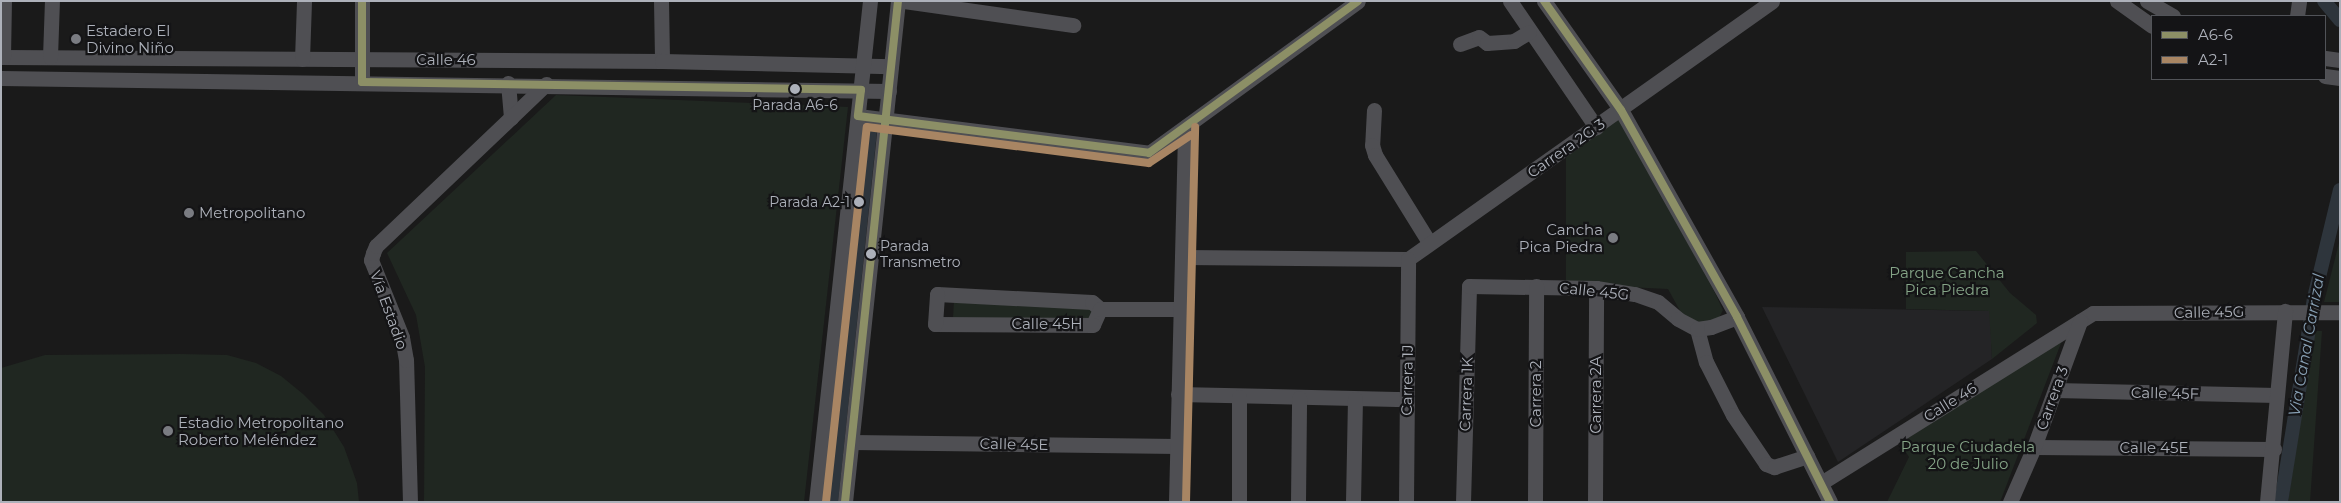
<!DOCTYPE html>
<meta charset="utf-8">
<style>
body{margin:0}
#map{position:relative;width:2341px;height:503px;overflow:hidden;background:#1a1a1a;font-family:Montserrat,sans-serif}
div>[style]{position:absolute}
.built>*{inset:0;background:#242426}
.green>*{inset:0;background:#202721}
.canal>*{height:14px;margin:-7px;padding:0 7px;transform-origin:7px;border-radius:7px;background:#2e353c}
.minor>*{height:15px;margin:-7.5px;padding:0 7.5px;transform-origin:7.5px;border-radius:7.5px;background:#4f4f53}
.bus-1>*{height:8px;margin:-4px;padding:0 4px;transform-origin:4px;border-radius:4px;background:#8c8f66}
.bus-2>*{height:8px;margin:-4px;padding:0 4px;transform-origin:4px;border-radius:4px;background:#a88563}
.dots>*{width:14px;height:14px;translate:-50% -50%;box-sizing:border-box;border:2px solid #141416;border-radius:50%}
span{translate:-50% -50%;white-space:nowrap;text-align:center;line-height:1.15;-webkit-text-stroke:4.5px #141416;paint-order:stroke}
.bus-label{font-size:14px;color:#adb1ba}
.right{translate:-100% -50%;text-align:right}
.left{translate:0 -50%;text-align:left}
.poi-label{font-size:15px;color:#adb1ba}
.street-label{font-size:15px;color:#adb1ba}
.park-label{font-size:15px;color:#85a487}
.water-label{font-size:16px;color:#869eb2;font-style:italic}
.frame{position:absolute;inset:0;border:2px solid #adb1ba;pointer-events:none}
.legend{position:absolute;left:2151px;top:15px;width:175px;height:65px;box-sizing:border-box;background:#141416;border:1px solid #515358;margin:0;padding:6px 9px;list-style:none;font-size:15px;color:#adb1ba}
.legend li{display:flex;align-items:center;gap:10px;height:25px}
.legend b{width:25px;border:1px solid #515358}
</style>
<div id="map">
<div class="built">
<i style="clip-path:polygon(1762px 307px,1990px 311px,1992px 359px,1838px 462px)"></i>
</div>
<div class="green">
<i style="clip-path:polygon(556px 95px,848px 107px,804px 502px,424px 502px,425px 367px,416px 315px,387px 253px)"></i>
<i style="clip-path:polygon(1620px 119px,1713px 289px,1723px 310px,1719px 318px,1699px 325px,1684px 318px,1668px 289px,1566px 284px,1566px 157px)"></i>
<i style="clip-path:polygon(2340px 239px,2340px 302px,2324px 302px)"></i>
<i style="clip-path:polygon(1976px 251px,2010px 293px,2036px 315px,2037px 323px,1992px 359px,1989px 311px,1906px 309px,1906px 252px)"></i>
<i style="clip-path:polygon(954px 301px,1091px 307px,1091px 320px,953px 318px)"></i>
<i style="clip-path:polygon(2313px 331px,2322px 331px,2310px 502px,2288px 502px)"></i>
<i style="clip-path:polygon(2063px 338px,2000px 502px,1887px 502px,1909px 457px,1900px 443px)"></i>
<i style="clip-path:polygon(180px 354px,227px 355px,256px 363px,281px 376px,303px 394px,324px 415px,344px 447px,357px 483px,359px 502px,1px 502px,1px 368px,45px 355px)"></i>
</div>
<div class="canal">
<i style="left:2324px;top:1px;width:25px;rotate:50deg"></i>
<i style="left:831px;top:502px;width:372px;rotate:-84deg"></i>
<i style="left:2281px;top:502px;width:207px;rotate:-80.8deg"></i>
<i style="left:2314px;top:298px;width:111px;rotate:-76.5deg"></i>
</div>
<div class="minor">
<i style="left:661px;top:1px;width:60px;rotate:89deg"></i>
<i style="left:904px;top:1px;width:171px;rotate:8.1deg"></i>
<i style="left:1510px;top:1px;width:153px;rotate:55.7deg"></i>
<i style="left:1544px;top:1px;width:133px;rotate:54.8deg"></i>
<i style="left:1621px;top:110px;width:237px;rotate:60.7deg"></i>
<i style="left:1737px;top:317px;width:207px;rotate:63.3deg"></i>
<i style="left:2117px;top:1px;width:43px;rotate:35.5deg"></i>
<i style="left:2147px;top:1px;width:30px;rotate:30deg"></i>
<i style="left:2297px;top:16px;width:15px;rotate:-82deg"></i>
<i style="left:1460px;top:44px;width:20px;rotate:-20deg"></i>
<i style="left:1479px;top:37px;width:10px;rotate:37deg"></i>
<i style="left:1487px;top:43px;width:27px;rotate:-4deg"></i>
<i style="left:1514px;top:41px;width:17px;rotate:-31deg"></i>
<i style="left:1px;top:57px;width:661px;rotate:0.35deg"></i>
<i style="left:662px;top:61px;width:229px;rotate:1.3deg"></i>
<i style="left:3px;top:57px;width:56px;rotate:-89deg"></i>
<i style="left:50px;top:57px;width:56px;rotate:-88deg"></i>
<i style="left:2325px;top:58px;width:15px;rotate:8deg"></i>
<i style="left:302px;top:59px;width:58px;rotate:-88deg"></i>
<i style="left:2325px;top:76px;width:15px;rotate:8deg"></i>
<i style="left:1px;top:78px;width:888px;rotate:0.84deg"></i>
<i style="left:362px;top:82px;width:81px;rotate:-90deg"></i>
<i style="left:508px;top:83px;width:35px;rotate:85deg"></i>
<i style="left:1374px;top:110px;width:35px;rotate:93deg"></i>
<i style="left:1372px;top:145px;width:10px;rotate:73deg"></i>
<i style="left:1375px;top:155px;width:102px;rotate:58.2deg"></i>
<i style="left:858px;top:116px;width:293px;rotate:7.2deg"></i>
<i style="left:1149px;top:153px;width:258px;rotate:-36deg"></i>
<i style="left:1182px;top:257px;width:226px;rotate:0.5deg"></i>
<i style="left:1408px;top:259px;width:446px;rotate:-35.3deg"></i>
<i style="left:937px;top:294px;width:155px;rotate:3deg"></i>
<i style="left:1092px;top:302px;width:11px;rotate:41deg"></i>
<i style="left:1100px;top:309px;width:17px;rotate:114deg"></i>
<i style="left:1093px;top:325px;width:158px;rotate:-179.6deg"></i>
<i style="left:935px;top:324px;width:30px;rotate:-86deg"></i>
<i style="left:1100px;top:309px;width:80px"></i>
<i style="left:1697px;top:329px;width:34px;rotate:75deg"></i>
<i style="left:1706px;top:362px;width:59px;rotate:63deg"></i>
<i style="left:1733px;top:415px;width:59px;rotate:56deg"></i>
<i style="left:1766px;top:464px;width:9px;rotate:21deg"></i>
<i style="left:1774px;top:467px;width:35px;rotate:-18deg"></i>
<i style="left:2055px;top:390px;width:221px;rotate:1.3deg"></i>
<i style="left:1178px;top:394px;width:229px;rotate:1.3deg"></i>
<i style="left:852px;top:442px;width:325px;rotate:0.7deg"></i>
<i style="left:2034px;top:447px;width:240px;rotate:0.5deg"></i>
<i style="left:1821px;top:483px;width:321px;rotate:-32deg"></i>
<i style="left:2093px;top:313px;width:247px;rotate:-0.2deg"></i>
<i style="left:410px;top:502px;width:142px;rotate:-91.6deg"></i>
<i style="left:406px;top:360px;width:23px;rotate:-100deg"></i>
<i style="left:402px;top:337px;width:83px;rotate:-111.9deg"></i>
<i style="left:371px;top:260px;width:7px;rotate:-74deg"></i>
<i style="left:373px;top:253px;width:8px;rotate:-67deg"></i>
<i style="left:376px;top:246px;width:235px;rotate:-43.6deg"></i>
<i style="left:816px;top:502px;width:504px;rotate:-83.85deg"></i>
<i style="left:845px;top:502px;width:504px;rotate:-83.96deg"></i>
<i style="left:1176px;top:502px;width:375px;rotate:-88.6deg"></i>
<i style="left:1239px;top:502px;width:105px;rotate:-90deg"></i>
<i style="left:1298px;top:502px;width:104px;rotate:-89.4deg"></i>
<i style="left:1353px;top:502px;width:103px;rotate:-88.9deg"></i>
<i style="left:1406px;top:502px;width:243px;rotate:-89.5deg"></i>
<i style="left:1463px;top:502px;width:216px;rotate:-88.4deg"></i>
<i style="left:1469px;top:286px;width:127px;rotate:0.9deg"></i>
<i style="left:1596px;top:288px;width:39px;rotate:9deg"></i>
<i style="left:1635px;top:294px;width:24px;rotate:19deg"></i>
<i style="left:1658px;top:302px;width:26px;rotate:40deg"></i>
<i style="left:1678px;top:319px;width:21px;rotate:28deg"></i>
<i style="left:1697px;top:329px;width:14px;rotate:-8deg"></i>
<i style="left:1711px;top:327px;width:28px;rotate:-21deg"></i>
<i style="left:1535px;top:502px;width:216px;rotate:-89.7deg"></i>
<i style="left:1595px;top:502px;width:214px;rotate:-89.7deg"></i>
<i style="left:2010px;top:502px;width:60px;rotate:-66.4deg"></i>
<i style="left:2034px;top:447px;width:134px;rotate:-69.9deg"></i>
<i style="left:2267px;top:502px;width:192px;rotate:-84.6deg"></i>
</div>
<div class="bus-1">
<i style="left:362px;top:1px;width:81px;rotate:90deg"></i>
<i style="left:362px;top:82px;width:499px;rotate:0.9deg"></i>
<i style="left:861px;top:90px;width:26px;rotate:97deg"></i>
<i style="left:858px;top:116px;width:293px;rotate:7.2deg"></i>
<i style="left:1149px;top:153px;width:258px;rotate:-36deg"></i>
<i style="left:1544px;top:1px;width:133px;rotate:54.8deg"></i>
<i style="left:1621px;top:110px;width:237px;rotate:60.7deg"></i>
<i style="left:1737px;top:317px;width:207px;rotate:63.3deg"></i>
<i style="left:845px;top:502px;width:504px;rotate:-83.96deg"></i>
</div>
<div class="bus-2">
<i style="left:826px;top:502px;width:377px;rotate:-83.8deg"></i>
<i style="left:867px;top:127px;width:284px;rotate:7.3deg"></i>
<i style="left:1149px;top:163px;width:50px;rotate:-33.7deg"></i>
<i style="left:1186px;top:502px;width:375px;rotate:-88.6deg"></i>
</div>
<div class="dots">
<i style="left:76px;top:39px;background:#7a7c82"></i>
<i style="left:795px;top:89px;background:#adb1ba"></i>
<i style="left:859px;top:202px;background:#adb1ba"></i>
<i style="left:189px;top:213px;background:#7a7c82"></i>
<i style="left:1613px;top:238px;background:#7a7c82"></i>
<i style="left:871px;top:254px;background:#adb1ba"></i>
<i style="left:168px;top:431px;background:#7a7c82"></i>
</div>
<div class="bus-label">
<span style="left:795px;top:105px">Parada A6-6</span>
<span class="right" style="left:850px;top:202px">Parada A2-1</span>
<span class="left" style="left:880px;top:254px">Parada<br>Transmetro</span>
</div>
<div class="poi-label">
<span class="left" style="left:86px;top:39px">Estadero El<br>Divino Niño</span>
<span class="left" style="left:199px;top:213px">Metropolitano</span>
<span class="right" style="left:1603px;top:238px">Cancha<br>Pica Piedra</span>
<span class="left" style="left:178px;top:431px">Estadio Metropolitano<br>Roberto Meléndez</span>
</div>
<div class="street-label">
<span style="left:446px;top:60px">Calle 46</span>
<span style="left:1566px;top:148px;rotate:-35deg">Carrera 2G 3</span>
<span style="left:1594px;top:291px;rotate:6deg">Calle 45G</span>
<span style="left:389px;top:310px;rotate:70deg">Vía Estadio</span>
<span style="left:2209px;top:312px;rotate:-1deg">Calle 45G</span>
<span style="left:1047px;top:324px">Calle 45H</span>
<span style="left:1407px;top:380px;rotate:-89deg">Carrera 1J</span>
<span style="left:2165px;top:393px;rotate:1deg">Calle 45F</span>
<span style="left:1466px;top:394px;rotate:-88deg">Carrera 1K</span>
<span style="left:1536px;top:394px;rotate:-90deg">Carrera 2</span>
<span style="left:1596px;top:395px;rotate:-90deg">Carrera 2A</span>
<span style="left:2052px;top:398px;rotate:-70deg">Carrera 3</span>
<span style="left:1950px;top:402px;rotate:-32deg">Calle 46</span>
<span style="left:1014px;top:444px;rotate:1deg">Calle 45E</span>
<span style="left:2154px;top:448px">Calle 45E</span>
</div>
<div class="park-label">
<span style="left:1947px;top:281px">Parque Cancha<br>Pica Piedra</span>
<span style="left:1968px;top:455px">Parque Ciudadela<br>20 de Julio</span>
</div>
<div class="water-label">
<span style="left:2307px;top:345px;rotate:-80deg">Via Canal Carrizal</span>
</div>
<div class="frame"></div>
<ul class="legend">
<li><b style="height:6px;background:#8c8f66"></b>A6-6</li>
<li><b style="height:6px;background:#a88563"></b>A2-1</li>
</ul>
</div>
